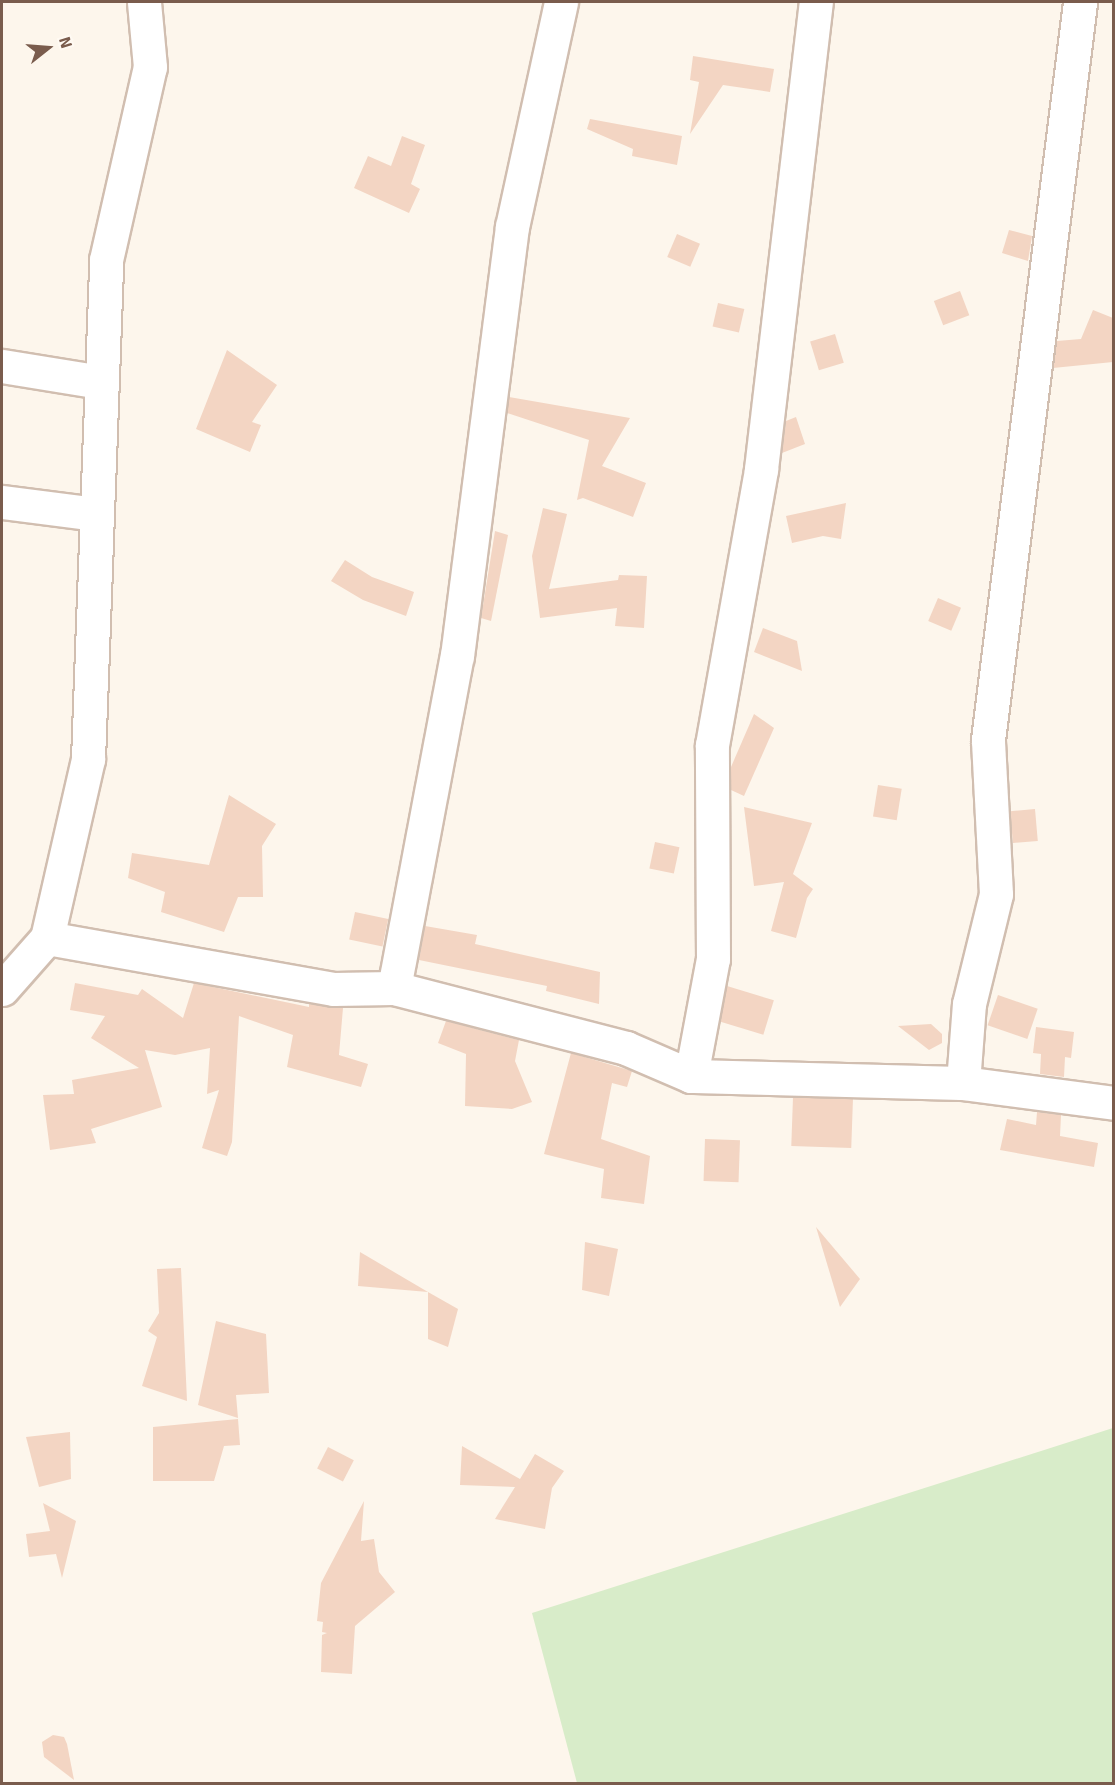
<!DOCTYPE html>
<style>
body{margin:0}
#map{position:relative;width:1115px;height:1785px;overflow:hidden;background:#fdf6ec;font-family:Signika,sans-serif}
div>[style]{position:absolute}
.green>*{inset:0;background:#d8ecc9}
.building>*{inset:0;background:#f3d5c3;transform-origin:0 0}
.roads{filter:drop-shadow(2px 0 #d1beb0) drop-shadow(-2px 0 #d1beb0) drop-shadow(0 2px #d1beb0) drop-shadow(0 -2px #d1beb0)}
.street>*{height:33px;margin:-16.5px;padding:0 16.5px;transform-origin:16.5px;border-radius:16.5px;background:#fff}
span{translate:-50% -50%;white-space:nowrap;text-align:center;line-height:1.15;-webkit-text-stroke:4.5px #fffaf3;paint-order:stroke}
.frame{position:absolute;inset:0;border:3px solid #7a5c4d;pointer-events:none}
.north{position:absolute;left:18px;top:18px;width:60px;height:60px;-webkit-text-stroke:4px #fffaf3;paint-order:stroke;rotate:73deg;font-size:16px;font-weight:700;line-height:24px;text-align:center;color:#7a5c4d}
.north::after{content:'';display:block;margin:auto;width:21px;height:27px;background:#7a5c4d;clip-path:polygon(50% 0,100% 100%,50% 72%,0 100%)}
</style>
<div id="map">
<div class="green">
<i style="clip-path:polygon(1113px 1428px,1113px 1783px,577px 1783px,532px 1613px)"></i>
</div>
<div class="building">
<i style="clip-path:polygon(693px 56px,774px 69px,770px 92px,723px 85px,690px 134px,699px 82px,690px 80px)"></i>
<i style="clip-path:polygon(590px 119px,682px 136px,677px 165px,632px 156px,633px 149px,587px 129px)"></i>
<i style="clip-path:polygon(402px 136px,425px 145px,411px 184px,420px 189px,409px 213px,354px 188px,368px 156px,391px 166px)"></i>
<i style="clip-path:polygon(1009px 230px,1032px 236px,1028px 261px,1002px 253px)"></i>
<i style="left:677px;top:234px;width:25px;height:25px;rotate:23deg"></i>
<i style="left:960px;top:291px;width:26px;height:28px;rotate:69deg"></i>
<i style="left:718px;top:303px;width:27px;height:24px;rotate:13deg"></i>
<i style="clip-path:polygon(1093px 310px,1113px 318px,1113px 362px,1053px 368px,1057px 341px,1081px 339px)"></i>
<i style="left:835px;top:334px;width:30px;height:26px;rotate:73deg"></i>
<i style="clip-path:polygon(227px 350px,277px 385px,252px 422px,261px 425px,250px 452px,196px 429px)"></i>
<i style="clip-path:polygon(509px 397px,630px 418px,602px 466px,646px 483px,633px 517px,583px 498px,577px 500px,589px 440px,507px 413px)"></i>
<i style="clip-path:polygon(796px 417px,805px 444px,782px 453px,786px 421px)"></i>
<i style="clip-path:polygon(846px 503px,841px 539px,823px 536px,792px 543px,786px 516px)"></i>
<i style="clip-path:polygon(543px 508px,567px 514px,549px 589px,618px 580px,619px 575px,647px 576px,644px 628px,615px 626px,617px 608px,540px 618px,532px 556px)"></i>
<i style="clip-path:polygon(495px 531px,508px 535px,491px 621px,481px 618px)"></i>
<i style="clip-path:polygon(345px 560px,372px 577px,414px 592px,406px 616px,363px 600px,331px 581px)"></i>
<i style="left:938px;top:598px;width:25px;height:25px;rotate:23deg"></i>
<i style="clip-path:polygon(763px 628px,797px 641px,802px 671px,754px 652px)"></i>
<i style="clip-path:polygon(754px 714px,774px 728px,744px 796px,731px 790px,731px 767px)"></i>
<i style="left:878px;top:785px;width:24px;height:32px;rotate:9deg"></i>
<i style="clip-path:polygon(229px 795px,276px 824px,262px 846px,263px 897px,238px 897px,224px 932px,161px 912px,165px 892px,128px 878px,132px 853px,209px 865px)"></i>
<i style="clip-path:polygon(744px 807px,812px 823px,793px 874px,813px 889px,807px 898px,796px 938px,771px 931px,784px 882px,754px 886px)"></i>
<i style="left:1035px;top:809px;width:32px;height:25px;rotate:85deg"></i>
<i style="left:655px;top:842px;width:25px;height:27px;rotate:12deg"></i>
<i style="left:355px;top:912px;width:34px;height:28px;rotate:12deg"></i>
<i style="clip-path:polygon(425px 926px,477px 935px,475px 944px,600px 972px,599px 1004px,546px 991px,547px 986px,419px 960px)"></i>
<i style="clip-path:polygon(75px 983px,138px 995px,142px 989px,183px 1018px,194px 983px,309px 1007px,309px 1004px,343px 1008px,339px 1055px,368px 1064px,361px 1087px,287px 1067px,293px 1035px,239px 1016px,232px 1142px,227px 1156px,202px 1148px,219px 1090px,207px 1094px,210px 1048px,175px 1055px,145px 1050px,162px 1107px,91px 1129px,96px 1143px,50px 1150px,43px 1095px,74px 1094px,72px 1080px,139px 1068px,91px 1038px,105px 1016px,70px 1010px)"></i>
<i style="left:727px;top:986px;width:49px;height:36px;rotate:17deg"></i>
<i style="left:998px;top:995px;width:42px;height:32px;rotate:19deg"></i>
<i style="clip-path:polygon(446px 1021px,519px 1040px,515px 1061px,532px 1102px,512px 1109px,465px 1106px,466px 1054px,438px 1043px)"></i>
<i style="clip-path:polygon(931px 1024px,942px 1034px,942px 1043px,929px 1050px,898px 1026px)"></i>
<i style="clip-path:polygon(1036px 1027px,1074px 1032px,1071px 1058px,1065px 1057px,1064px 1077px,1040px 1074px,1041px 1054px,1033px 1053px)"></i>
<i style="clip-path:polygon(571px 1053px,632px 1071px,627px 1087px,612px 1083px,601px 1139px,650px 1156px,644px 1204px,601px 1198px,604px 1169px,544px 1154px)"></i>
<i style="left:793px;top:1097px;width:60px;height:49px;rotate:2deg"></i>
<i style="clip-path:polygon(1037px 1112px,1061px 1115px,1060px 1136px,1098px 1143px,1094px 1167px,1000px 1150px,1007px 1119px,1036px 1125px)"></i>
<i style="left:705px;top:1139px;width:35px;height:42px;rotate:2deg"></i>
<i style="clip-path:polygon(816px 1227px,860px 1279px,840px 1307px)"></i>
<i style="clip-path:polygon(585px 1242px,618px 1249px,609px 1296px,582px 1290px)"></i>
<i style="clip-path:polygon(360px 1252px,428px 1292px,358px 1286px)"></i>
<i style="clip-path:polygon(181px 1268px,187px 1401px,142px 1386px,157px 1337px,148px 1331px,159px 1313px,157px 1269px)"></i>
<i style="clip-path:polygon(428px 1292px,458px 1309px,448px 1347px,428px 1339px)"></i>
<i style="clip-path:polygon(216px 1321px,266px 1334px,269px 1393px,236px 1395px,238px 1418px,198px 1405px)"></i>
<i style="clip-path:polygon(238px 1419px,240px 1445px,224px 1446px,214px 1481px,153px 1481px,153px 1427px)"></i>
<i style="clip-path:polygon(70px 1432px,71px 1479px,39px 1487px,26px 1437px)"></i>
<i style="clip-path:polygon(462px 1446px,520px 1479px,535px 1454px,564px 1471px,552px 1488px,545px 1529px,495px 1519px,515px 1487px,460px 1485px)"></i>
<i style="left:328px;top:1447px;width:29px;height:24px;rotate:27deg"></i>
<i style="clip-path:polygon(364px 1501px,361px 1541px,374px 1539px,379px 1572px,395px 1592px,355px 1626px,352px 1674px,321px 1672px,322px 1635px,327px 1633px,322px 1632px,323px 1622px,317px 1621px,321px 1583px)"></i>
<i style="clip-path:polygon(43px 1503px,76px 1521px,62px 1578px,56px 1554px,29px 1557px,26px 1534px,50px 1531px)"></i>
<i style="clip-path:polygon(53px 1735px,64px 1737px,67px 1744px,74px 1780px,44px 1757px,42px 1742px)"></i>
</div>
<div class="roads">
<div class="street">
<i style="left:2px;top:366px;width:100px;rotate:9.2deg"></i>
<i style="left:2px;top:502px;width:95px;rotate:7.3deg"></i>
<i style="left:47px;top:938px;width:291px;rotate:10.1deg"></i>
<i style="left:333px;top:989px;width:61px;rotate:-0.9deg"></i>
<i style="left:394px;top:988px;width:240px;rotate:14.5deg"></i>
<i style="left:626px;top:1048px;width:71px;rotate:23.3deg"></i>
<i style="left:691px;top:1076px;width:272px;rotate:1.5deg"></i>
<i style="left:963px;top:1083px;width:79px;rotate:-85.7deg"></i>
<i style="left:969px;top:1004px;width:113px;rotate:-76.2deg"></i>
<i style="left:996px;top:894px;width:154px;rotate:-93deg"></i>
<i style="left:988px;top:740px;width:744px;rotate:-82.89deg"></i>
<i style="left:394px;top:988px;width:338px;rotate:-79.3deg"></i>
<i style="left:457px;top:656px;width:433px;rotate:-82.7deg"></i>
<i style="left:512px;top:227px;width:230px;rotate:-77.7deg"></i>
<i style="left:2px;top:989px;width:68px;rotate:-48.6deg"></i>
<i style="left:47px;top:938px;width:184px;rotate:-77.1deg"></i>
<i style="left:88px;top:759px;width:499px;rotate:-87.9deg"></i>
<i style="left:106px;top:260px;width:198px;rotate:-77.2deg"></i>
<i style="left:150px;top:67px;width:65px;rotate:-95.3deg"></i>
<i style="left:691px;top:1076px;width:119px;rotate:-79.4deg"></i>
<i style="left:713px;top:959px;width:214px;rotate:-90.3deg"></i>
<i style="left:712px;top:745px;width:280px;rotate:-79.9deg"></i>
<i style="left:761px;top:469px;width:470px;rotate:-83.3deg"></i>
<i style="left:963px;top:1083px;width:152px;rotate:7.5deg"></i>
</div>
</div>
<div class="frame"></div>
<div class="north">N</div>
</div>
